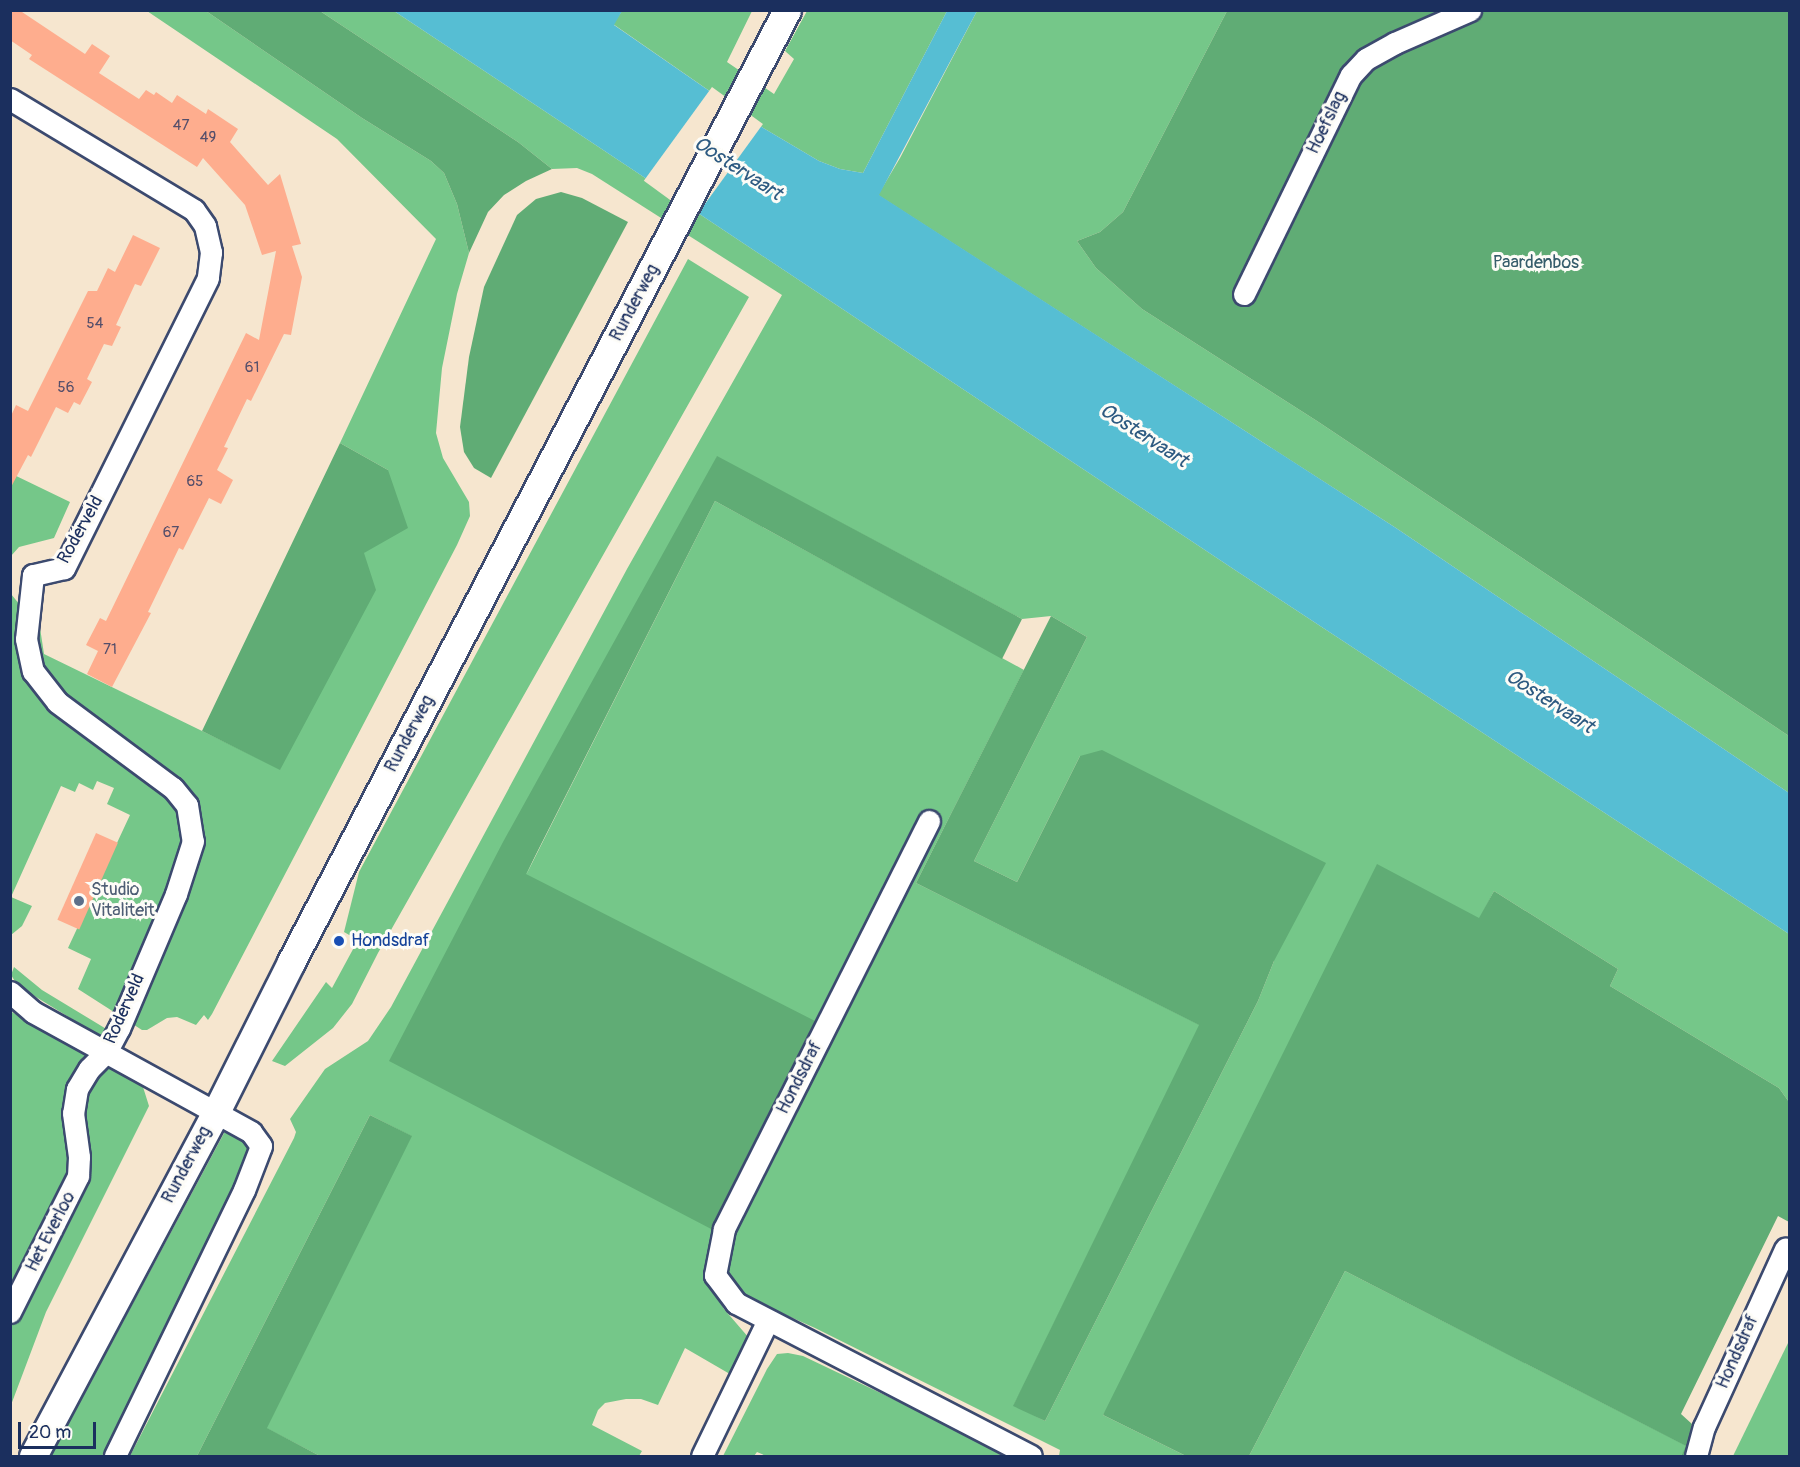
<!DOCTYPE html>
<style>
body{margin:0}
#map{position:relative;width:1800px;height:1467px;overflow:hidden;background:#f6e6cf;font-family:Pangolin,sans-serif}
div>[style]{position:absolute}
.green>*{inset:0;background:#75c789}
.forest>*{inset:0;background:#60ac75}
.water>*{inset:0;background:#56bed3}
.pier>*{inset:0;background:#f6e6cf;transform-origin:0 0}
.building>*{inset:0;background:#fead8e;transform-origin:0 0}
.roads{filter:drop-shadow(2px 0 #3c4a6f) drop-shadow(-2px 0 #3c4a6f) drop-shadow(0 2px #3c4a6f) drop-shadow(0 -2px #3c4a6f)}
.minor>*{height:21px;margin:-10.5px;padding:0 10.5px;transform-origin:10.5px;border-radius:10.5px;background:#fff}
.tertiary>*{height:27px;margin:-13.5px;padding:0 13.5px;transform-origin:13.5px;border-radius:13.5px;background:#fff}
.dots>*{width:16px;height:16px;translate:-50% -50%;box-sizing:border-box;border:3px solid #fdfcf7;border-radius:50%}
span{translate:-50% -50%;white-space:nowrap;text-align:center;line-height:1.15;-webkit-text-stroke:6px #fdfcf7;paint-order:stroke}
.number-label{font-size:15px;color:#544e6a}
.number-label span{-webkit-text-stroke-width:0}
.street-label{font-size:18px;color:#1b2f5e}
.park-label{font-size:18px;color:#365d6b}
.service-label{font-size:18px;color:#4e5e75}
.left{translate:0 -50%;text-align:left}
.transit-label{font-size:18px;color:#164399}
.water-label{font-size:20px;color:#2d5a81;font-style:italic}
.frame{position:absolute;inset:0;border:12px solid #1b2f5e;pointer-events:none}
.scale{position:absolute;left:18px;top:1422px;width:78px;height:27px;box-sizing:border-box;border:3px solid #1b2f5e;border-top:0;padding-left:8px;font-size:18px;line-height:21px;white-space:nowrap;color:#1b2f5e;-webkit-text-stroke:4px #fdfcf7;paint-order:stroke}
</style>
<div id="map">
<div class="green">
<i style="clip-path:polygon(147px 11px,206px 11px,362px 118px,431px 161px,444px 173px,457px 204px,469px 253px,457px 294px,442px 368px,436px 433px,443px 458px,469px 502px,470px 516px,457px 545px,212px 1014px,208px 1020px,204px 1015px,196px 1025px,177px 1017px,167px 1018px,147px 1030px,142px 1030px,78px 989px,91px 959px,68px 948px,130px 815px,107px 804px,114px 788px,97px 781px,93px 790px,79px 783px,75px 792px,61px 786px,11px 897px,32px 906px,22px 926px,11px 935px,11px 594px,20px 605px,19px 653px,51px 685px,35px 653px,37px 608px,44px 654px,280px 769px,364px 553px,388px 470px,340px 443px,436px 239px,337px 139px)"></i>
<i style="clip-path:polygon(evenodd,320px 11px,394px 11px,1238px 572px,1789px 934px,1789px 1102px,1779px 1088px,1610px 986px,1618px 969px,1494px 891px,1480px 918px,1103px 1415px,1186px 1456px,1059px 1456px,1060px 1450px,815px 1328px,746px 1297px,732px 1282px,715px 1232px,709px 1246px,706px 1271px,712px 1288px,724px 1309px,749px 1338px,735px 1377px,685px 1348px,658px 1405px,641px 1399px,626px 1399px,605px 1403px,598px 1410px,592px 1425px,642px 1451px,639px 1456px,320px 1456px,266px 1428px,411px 1136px,370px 1115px,197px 1456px,130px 1456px,294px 1138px,296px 1132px,290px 1119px,325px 1069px,368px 1041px,391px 1007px,627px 569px,782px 295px,592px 174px,577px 168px,552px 169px,518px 142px,320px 11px,717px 457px,1022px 619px,1051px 616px,1087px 637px,974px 861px,1017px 882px,1080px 756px,1274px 961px,1258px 1001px,1045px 1421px,1014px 1405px,1200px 1025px,916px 883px,1024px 670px,715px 501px,526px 875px,717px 457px)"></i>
<i style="clip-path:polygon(622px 11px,752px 11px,727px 62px,774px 94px,794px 59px,785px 51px,807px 11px,947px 11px,863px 173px,840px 169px,819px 161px,760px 126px,613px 24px)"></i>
<i style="clip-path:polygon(977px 11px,1227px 11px,1123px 212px,1100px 232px,1077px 241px,1096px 268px,1142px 309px,1317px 421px,1789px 736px,1789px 793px,1396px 528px,878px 195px,900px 158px)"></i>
<i style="clip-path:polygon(688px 259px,749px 297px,378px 953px,352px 1004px,333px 1028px,285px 1066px,272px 1061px,326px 982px,332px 988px,358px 940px,344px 932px,359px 872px)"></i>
<i style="clip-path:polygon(10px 473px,70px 502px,54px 538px,19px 547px,11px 556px)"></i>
<i style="clip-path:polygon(14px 967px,42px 990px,108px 1030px,103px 1038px,18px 986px,11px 975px)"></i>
<i style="clip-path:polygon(10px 1011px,143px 1087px,149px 1106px,46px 1312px,11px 1405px)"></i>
<i style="clip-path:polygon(230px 1122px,245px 1139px,251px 1156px,246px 1171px,102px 1456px,51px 1456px)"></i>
<i style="clip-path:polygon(1345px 1271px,1687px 1446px,1681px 1456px,1249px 1456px)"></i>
<i style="clip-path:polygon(1789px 1341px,1789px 1456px,1733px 1456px)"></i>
<i style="clip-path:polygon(788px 1353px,803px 1356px,954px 1428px,1007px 1456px,766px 1456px,757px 1452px,754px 1456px,723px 1456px,767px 1369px,777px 1354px)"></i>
</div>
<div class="forest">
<i style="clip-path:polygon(206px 11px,320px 11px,518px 142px,552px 169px,526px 181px,504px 195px,488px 212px,469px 253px,457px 204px,444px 173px,431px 161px,362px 118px)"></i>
<i style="clip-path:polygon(1227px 11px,1789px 11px,1789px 736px,1317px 421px,1142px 309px,1096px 268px,1077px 241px,1100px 232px,1123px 212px)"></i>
<i style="clip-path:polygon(561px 192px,582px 198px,628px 222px,491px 478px,474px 468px,464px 452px,460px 427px,469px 357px,484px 287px,517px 215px,536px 199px)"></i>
<i style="clip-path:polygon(340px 443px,388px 470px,408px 528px,364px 553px,376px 590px,280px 770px,202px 731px)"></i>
<i style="clip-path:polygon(717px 456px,1022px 619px,1002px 659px,715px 501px,526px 874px,819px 1023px,715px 1231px,389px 1061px,503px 842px)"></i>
<i style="clip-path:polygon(1051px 616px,1087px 637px,974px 861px,1017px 882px,1080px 756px,1102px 750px,1326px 863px,1274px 961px,1258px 1001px,1045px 1421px,1013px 1406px,1199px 1025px,916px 883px)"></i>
<i style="clip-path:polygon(1377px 864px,1479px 918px,1494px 891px,1618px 969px,1610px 986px,1779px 1088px,1789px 1102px,1789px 1222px,1778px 1216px,1681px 1414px,1692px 1424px,1685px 1456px,1681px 1456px,1686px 1446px,1345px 1271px,1249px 1456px,1186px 1456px,1103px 1415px)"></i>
<i style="clip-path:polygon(370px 1115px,412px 1136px,267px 1428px,320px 1456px,197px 1456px)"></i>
</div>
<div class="water">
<i style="clip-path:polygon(394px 11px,622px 11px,614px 25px,760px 126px,819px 161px,840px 169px,863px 173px,947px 11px,977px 11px,879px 195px,1396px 528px,1789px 793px,1789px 934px,1238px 572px)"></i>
</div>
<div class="pier">
<i style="left:712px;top:87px;width:63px;height:116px;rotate:36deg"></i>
</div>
<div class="building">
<i style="clip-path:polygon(10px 10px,19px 10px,85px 54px,92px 44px,110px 56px,99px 73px,139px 99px,146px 90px,154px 95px,156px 92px,172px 103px,177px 95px,206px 114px,208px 109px,238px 129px,230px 142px,268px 185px,280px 174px,301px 244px,292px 246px,302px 277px,291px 335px,284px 334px,251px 401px,247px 399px,224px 447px,228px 448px,217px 470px,233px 480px,221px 504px,209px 498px,183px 550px,179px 548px,148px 612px,151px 613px,112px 687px,87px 674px,98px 651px,86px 645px,100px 618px,106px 621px,246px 333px,259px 340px,276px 251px,262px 255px,245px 205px,203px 158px,197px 167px,29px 59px,32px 55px,10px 40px)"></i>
<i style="clip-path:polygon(133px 235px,160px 248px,141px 286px,135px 284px,116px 325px,121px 327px,112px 346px,104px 344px,87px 379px,92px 382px,80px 405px,74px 402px,68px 413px,56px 407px,31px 457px,28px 455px,10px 489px,10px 418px,16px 405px,28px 411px,88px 291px,97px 291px,108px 268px,115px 272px)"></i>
<i style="left:96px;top:833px;width:24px;height:95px;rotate:24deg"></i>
</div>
<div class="roads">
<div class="minor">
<i style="left:10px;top:99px;width:215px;rotate:31.1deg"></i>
<i style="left:194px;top:210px;width:19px;rotate:55deg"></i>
<i style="left:205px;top:226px;width:27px;rotate:77deg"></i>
<i style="left:211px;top:252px;width:26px;rotate:97deg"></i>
<i style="left:208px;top:278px;width:324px;rotate:116.4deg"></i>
<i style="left:64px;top:568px;width:32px;rotate:167deg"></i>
<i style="left:33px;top:575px;width:64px;rotate:96.2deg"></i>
<i style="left:26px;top:639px;width:33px;rotate:78deg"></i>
<i style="left:33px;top:671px;width:39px;rotate:52deg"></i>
<i style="left:57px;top:702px;width:144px;rotate:36.6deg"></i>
<i style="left:173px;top:788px;width:22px;rotate:51deg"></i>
<i style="left:187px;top:805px;width:36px;rotate:81deg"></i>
<i style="left:193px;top:841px;width:56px;rotate:107.8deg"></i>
<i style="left:176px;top:894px;width:146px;rotate:113deg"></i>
<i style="left:119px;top:1028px;width:27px;rotate:118deg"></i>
<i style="left:106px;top:1052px;width:24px;rotate:135deg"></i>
<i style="left:89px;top:1069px;width:23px;rotate:121deg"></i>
<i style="left:77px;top:1089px;width:24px;rotate:99deg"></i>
<i style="left:73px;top:1113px;width:44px;rotate:82.2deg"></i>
<i style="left:79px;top:1157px;width:19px;rotate:93deg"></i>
<i style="left:78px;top:1176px;width:152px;rotate:116.6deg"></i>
<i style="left:1244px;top:294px;width:244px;rotate:-64deg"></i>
<i style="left:1351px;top:75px;width:22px;rotate:-47deg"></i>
<i style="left:1366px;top:59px;width:33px;rotate:-29deg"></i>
<i style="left:1395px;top:43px;width:82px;rotate:-23.7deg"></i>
<i style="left:929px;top:821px;width:457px;rotate:116.7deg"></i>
<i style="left:724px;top:1229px;width:47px;rotate:101.1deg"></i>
<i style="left:715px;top:1275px;width:35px;rotate:53deg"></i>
<i style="left:736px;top:1303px;width:332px;rotate:27.4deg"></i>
<i style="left:10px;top:992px;width:30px;rotate:41deg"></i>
<i style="left:33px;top:1012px;width:249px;rotate:28.8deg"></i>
<i style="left:251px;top:1132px;width:17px;rotate:54deg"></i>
<i style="left:261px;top:1146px;width:47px;rotate:111.1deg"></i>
<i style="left:244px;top:1190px;width:296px;rotate:115.9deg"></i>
<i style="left:702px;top:1456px;width:151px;rotate:-64.1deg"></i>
<i style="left:1696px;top:1456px;width:30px;rotate:-75deg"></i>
<i style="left:1704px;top:1427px;width:196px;rotate:-65.5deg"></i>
</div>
<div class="tertiary">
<i style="left:33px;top:1456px;width:390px;rotate:-62deg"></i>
<i style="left:216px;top:1112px;width:168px;rotate:-63.4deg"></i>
<i style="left:291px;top:962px;width:1073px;rotate:-62.48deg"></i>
</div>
</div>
<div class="dots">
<i style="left:79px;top:901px;background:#5c6f8a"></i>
<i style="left:339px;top:941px;background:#1a4fb4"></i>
</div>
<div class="number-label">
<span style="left:181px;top:126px">47</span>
<span style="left:208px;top:138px">49</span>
<span style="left:95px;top:324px">54</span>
<span style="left:252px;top:368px">61</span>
<span style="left:66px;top:388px">56</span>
<span style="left:195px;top:482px">65</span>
<span style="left:171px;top:533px">67</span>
<span style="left:110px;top:650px">71</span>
</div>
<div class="street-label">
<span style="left:1327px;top:123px;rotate:-64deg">Hoefslag</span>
<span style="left:635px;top:303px;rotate:-62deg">Runderweg</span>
<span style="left:81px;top:530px;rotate:-61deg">Roderveld</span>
<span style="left:410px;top:734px;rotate:-62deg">Runderweg</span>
<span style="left:125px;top:1009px;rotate:-66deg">Roderveld</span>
<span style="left:800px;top:1078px;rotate:-63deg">Hondsdraf</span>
<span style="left:187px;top:1165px;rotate:-62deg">Runderweg</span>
<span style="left:51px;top:1232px;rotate:-63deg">Het Everloo</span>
<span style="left:1738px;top:1352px;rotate:-66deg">Hondsdraf</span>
</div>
<div class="park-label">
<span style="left:1536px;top:263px">Paardenbos</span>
</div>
<div class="service-label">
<span class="left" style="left:91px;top:901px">Studio<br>Vitaliteit</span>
</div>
<div class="transit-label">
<span class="left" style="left:351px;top:941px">Hondsdraf</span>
</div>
<div class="water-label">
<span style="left:738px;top:168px;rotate:33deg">Oostervaart</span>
<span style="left:1144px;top:435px;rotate:33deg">Oostervaart</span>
<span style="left:1550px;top:701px;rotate:33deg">Oostervaart</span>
</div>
<div class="frame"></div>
<div class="scale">20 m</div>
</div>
